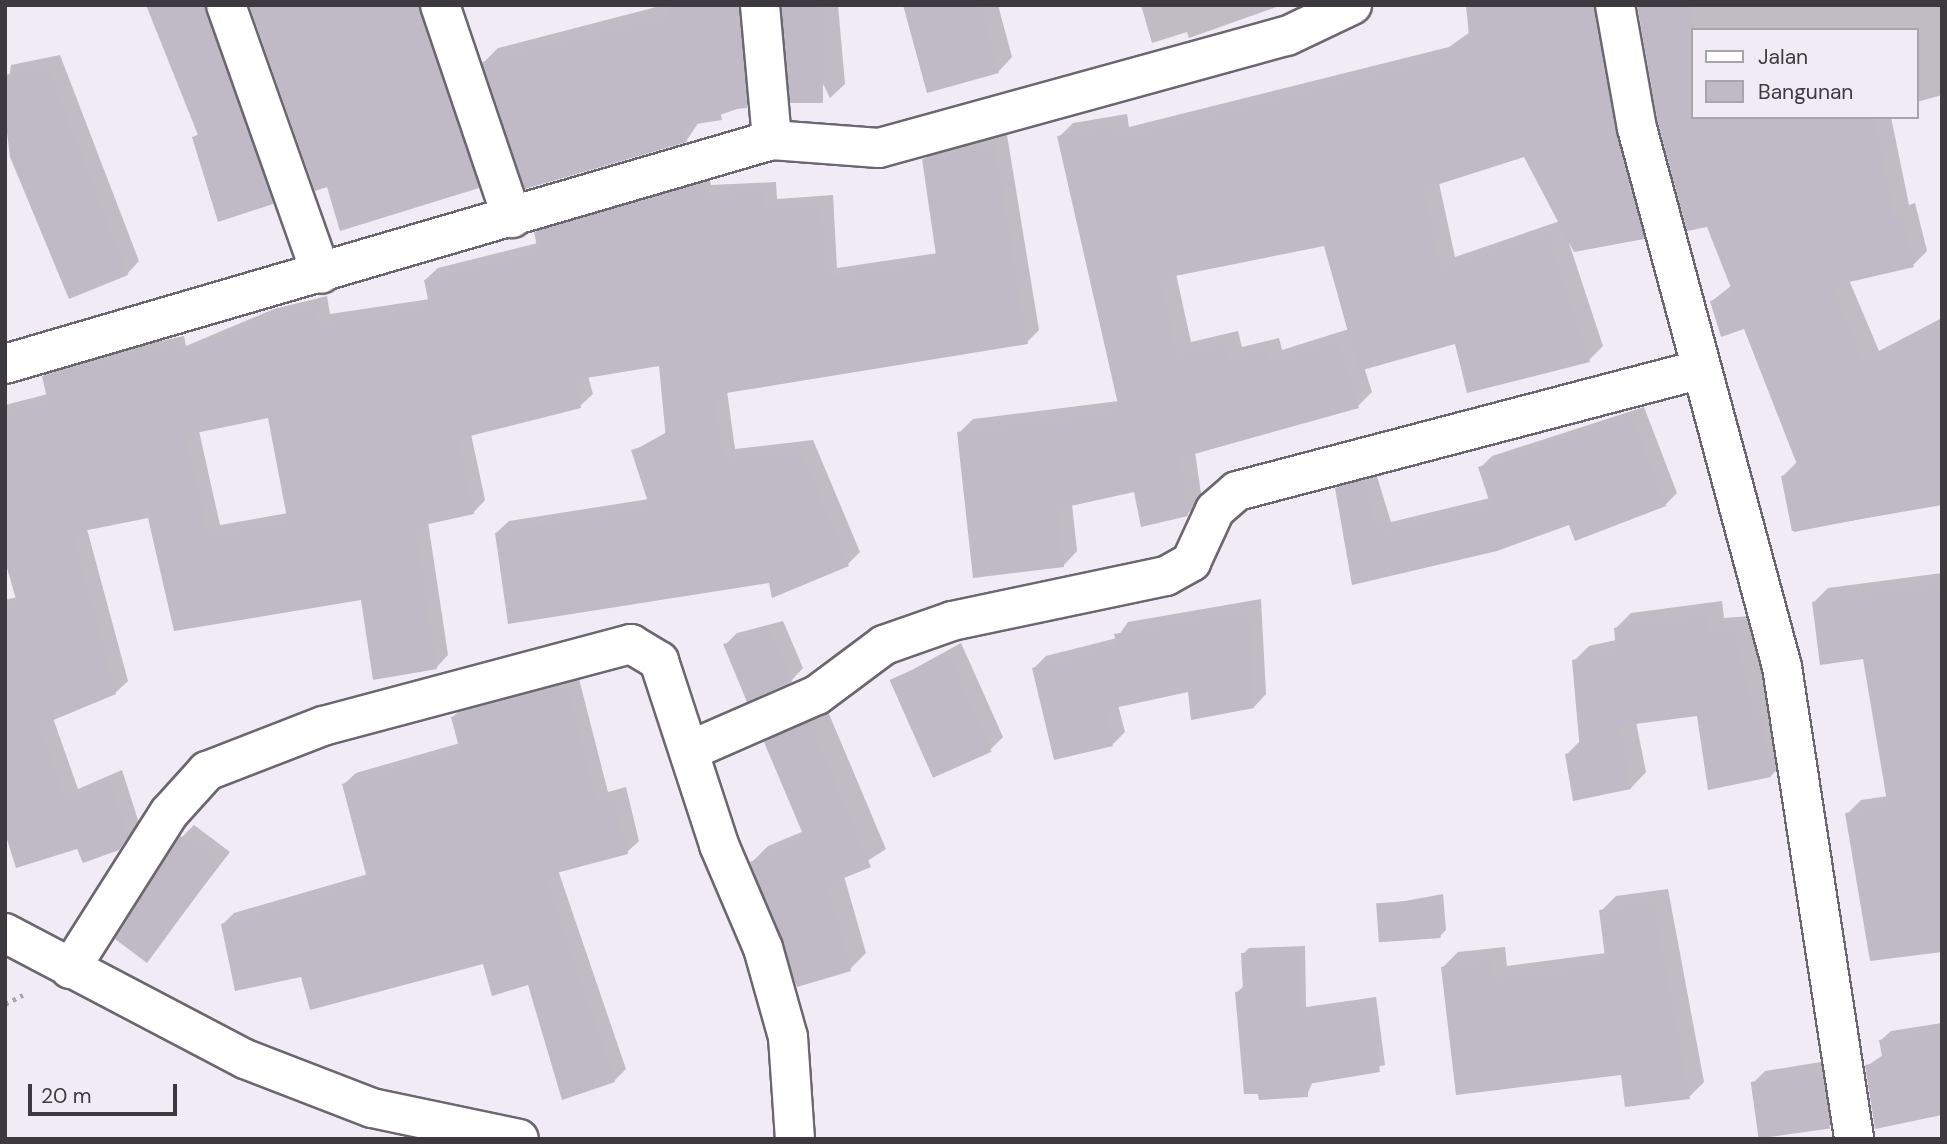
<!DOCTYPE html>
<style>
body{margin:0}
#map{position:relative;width:1947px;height:1144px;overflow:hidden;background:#f0ebf5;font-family:"DM Sans",sans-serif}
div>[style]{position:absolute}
.shadow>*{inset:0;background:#0003}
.building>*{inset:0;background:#bfbac5;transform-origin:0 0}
.path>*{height:4.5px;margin-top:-2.25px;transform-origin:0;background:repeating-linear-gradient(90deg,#a9a6ad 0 3.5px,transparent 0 8.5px)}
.roads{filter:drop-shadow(2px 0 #6b6770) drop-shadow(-2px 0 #6b6770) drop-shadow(0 2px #6b6770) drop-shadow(0 -2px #6b6770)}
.minor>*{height:38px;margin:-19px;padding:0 19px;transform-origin:19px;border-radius:19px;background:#fff}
span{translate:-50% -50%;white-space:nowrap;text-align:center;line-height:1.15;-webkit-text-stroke:5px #f0ebf5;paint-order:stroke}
.frame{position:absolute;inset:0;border:7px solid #3c3a3e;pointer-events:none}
.legend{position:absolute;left:1691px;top:28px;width:228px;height:91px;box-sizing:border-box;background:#f0ebf5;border:2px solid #a8a4ac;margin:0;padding:9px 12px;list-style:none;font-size:21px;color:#3c3a3e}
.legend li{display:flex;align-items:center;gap:14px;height:35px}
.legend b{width:35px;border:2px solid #a8a4ac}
.scale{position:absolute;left:28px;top:1084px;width:149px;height:32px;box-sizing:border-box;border:4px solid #3c3a3e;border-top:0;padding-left:9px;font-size:21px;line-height:24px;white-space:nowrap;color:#3c3a3e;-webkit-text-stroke:5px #f0ebf5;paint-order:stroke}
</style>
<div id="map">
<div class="shadow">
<i style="clip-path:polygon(150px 5px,219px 5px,284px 191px,272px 203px,194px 138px,199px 133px)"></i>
<i style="clip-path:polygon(251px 5px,435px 5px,490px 175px,478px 187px,328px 185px)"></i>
<i style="clip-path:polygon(664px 5px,753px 5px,761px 92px,746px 106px,699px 122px,686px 141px,484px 62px,498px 48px)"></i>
<i style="clip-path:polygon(784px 5px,838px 5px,845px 84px,830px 98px)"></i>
<i style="clip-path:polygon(904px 5px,998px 5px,1012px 57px,998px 72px)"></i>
<i style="clip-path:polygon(1141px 5px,1282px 5px,1189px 38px,1187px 32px,1152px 43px)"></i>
<i style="clip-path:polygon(evenodd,1468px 5px,1609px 5px,1658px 223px,1643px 237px,1569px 243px,1603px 346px,1589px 360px,1456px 342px,1364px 367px,1372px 392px,1358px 406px,1195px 452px,1202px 500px,1187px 514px,1135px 490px,1072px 504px,1077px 551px,1063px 566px,959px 433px,973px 419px,1119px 401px,1059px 137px,1073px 123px,1127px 114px,1129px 127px,1449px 47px,1470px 32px,1468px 5px,1525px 155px,1560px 221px,1455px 257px,1439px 183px,1525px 155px,1468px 5px,1326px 244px,1349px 329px,1282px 350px,1279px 338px,1242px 347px,1238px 331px,1191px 342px,1176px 274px,1326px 244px)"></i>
<i style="clip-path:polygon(1639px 5px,1942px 5px,1942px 95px,1917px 102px,1917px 30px,1693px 30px,1693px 117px,1891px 117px,1909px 205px,1915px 203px,1927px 251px,1913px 265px,1849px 280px,1879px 351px,1942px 318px,1942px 503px,1794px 532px,1783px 476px,1798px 461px,1745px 327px,1712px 301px,1732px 285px)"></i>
<i style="clip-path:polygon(60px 55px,139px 261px,127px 274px,5px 108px,11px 65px)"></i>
<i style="clip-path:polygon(evenodd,1007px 135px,1039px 330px,1027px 342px,727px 391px,735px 449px,813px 440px,860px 552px,848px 564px,770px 581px,496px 533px,509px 521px,649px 499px,633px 451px,667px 432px,661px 364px,588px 376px,593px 394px,580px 406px,471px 434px,485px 500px,473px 513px,428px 522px,448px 655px,436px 668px,362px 598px,149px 516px,87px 529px,128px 681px,115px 693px,53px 718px,78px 789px,122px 770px,139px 823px,118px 849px,78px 847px,5px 828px,5px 600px,17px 597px,5px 555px,5px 405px,48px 394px,44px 376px,56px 364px,184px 336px,186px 346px,274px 309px,327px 296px,330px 314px,430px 299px,425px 280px,438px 268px,538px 243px,536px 233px,548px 221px,708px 174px,711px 185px,776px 182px,777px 199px,833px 195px,837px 268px,938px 253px,924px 160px,936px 147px,1007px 135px,269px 416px,288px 513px,220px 525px,199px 431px,269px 416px)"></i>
<i style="clip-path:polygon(1644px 407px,1677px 493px,1665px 505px,1570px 523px,1353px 583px,1337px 489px,1348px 477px,1375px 470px,1391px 522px,1490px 498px,1480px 468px,1492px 456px)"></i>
<i style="clip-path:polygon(1942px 573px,1942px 951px,1847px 814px,1861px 800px,1888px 796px,1865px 658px,1814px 602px,1828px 588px)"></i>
<i style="clip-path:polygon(1261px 599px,1266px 694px,1254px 707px,1189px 690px,1118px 705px,1125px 732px,1113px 744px,1034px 668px,1046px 656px,1117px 638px,1128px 622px)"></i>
<i style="clip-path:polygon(1722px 601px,1724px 618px,1750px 616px,1786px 760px,1771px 776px,1699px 714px,1636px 722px,1646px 772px,1631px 788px,1567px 754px,1581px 740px,1574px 661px,1589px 646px,1616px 640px,1615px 629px,1631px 613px)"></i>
<i style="clip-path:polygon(783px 621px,803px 668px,791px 681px,725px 645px,737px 633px)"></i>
<i style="clip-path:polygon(961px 643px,1003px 737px,991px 749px,892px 681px)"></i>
<i style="clip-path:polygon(578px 675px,608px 792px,626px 787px,639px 841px,627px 852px,558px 870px,626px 1069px,614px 1081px,529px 983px,484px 962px,302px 975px,223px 924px,234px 913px,368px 874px,344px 784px,356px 773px,460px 743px,453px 717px,465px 705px)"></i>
<i style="clip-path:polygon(826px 707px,886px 849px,844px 876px,866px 953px,850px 969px,752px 862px,768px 846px,804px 831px,766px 742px,782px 726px)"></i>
<i style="clip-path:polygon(194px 825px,230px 852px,147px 960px,181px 838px)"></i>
<i style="clip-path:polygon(1668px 889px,1704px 1082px,1689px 1097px,1622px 1073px,1443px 967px,1458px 952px,1505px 947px,1507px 966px,1606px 953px,1601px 911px,1616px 896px)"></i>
<i style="clip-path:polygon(1443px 894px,1446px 930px,1440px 936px,1378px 906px)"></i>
<i style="clip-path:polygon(1305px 946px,1306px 1007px,1376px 997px,1385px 1065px,1313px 1081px,1307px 1095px,1236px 993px,1244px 986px,1243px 954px,1249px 948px)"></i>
<i style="clip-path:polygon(1942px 1023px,1942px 1113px,1867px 1066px,1883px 1055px,1881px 1040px,1891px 1031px)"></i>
<i style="clip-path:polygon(1833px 1060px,1842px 1114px,1829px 1126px,1753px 1083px,1765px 1071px)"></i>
</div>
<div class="building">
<i style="clip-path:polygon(146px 5px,205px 5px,273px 204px,218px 222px,192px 137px,198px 135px)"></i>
<i style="clip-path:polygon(249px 5px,419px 5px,479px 188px,340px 231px,327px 187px,315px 191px)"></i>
<i style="clip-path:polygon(668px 5px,738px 5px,747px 108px,720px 110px,722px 120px,683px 126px,687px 142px,525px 189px,482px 62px,669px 18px)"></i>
<i style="left:782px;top:5px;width:41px;height:98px"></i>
<i style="clip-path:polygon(903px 5px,980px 5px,999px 73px,927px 93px)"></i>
<i style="clip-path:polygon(1466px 5px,1594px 5px,1615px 132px,1644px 239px,1574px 252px,1524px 157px,1424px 189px,1441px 270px,1547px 234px,1590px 362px,1467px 393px,1455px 344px,1359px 371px,1324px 246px,1160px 279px,1177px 356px,1224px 345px,1228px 360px,1265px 351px,1268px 363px,1338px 341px,1359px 408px,1180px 458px,1188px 516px,1141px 527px,1134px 492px,1057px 509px,1064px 567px,973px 578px,957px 432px,1120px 413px,1057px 136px,1113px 128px,1115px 140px,1433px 61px,1469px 36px)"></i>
<i style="clip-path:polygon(1637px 5px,1693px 5px,1693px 117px,1874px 117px,1895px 218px,1901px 216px,1914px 267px,1832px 286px,1864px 363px,1942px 324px,1942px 505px,1792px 531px,1781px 476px,1800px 472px,1744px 329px,1721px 337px,1710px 301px,1733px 293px,1707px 227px,1687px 231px,1658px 123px)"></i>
<i style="clip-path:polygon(48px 67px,128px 275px,69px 299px,10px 157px,5px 117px,5px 75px)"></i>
<i style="clip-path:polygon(evenodd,995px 146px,1028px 344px,714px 395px,723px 460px,801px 451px,849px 566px,772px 598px,769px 583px,508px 624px,495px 533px,650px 508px,631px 450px,666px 439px,659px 366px,574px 380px,581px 408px,458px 439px,474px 514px,415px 527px,437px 669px,373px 680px,361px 600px,174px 631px,148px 518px,73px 533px,116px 694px,39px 726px,66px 800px,110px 781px,128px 837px,119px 850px,83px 863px,77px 849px,16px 868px,5px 833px,5px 608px,18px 606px,5px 561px,5px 413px,48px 402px,42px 376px,172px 347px,174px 357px,261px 321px,316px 307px,318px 325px,430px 309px,424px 280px,538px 251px,534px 232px,696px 185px,699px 197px,765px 193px,765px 210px,821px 207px,826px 279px,937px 262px,922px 159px,995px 146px,268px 418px,288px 523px,208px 536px,186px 435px,268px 418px)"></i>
<i style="clip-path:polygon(1632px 417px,1666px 506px,1575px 541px,1569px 525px,1497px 551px,1352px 585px,1335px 488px,1363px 480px,1379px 533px,1491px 506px,1478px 467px)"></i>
<i style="clip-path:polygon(1942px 585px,1942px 952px,1870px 961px,1845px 813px,1888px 807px,1863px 659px,1820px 665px,1812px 602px)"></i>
<i style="clip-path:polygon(1249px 611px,1254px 708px,1191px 720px,1188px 692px,1105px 710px,1113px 746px,1054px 760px,1032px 668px,1117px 646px,1114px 634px)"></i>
<i style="clip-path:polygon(1707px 616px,1709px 633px,1735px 631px,1755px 722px,1763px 721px,1771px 777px,1708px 790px,1697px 716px,1620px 726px,1631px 789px,1573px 801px,1565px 754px,1580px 751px,1572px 660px,1616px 651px,1614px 628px)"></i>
<i style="clip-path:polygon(771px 632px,792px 682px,747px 702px,723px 644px)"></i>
<i style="left:948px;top:654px;width:107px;height:64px;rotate:66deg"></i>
<i style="clip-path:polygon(567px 686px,597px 802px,614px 798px,628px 854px,545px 876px,615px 1082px,562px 1100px,528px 985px,492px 996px,483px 964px,310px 1010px,301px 977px,235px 991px,221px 924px,368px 882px,342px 784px,460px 751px,451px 717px)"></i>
<i style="clip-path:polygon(810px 722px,871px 867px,827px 885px,851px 971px,797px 987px,750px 862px,805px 839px,764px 742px)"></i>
<i style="clip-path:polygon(180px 836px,219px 865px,147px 963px,115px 939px)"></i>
<i style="left:1438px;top:899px;width:39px;height:62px;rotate:86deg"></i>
<i style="clip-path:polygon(1653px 903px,1690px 1099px,1625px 1107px,1621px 1075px,1456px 1095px,1441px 967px,1490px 961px,1493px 980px,1606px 965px,1599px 910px)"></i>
<i style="clip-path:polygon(1300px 951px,1301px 1012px,1370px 1002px,1380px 1072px,1308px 1084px,1308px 1097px,1259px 1100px,1258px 1094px,1244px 1094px,1235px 992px,1243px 991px,1241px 953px)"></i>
<i style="clip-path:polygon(1942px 1030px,1942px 1115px,1875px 1129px,1865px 1065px,1883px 1062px,1879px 1040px)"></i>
<i style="left:1822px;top:1072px;width:57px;height:72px;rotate:82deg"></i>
</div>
<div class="path">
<i style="left:5px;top:1004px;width:20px;rotate:-27deg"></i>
</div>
<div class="roads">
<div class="minor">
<i style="left:226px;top:5px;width:285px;rotate:70.5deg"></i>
<i style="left:440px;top:5px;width:225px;rotate:71.3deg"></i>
<i style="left:760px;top:5px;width:136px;rotate:84.9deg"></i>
<i style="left:1615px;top:5px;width:125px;rotate:79.9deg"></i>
<i style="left:1637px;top:128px;width:558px;rotate:74.94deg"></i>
<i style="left:1782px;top:667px;width:477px;rotate:81.3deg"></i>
<i style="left:5px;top:364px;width:799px;rotate:-16.28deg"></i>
<i style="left:772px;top:140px;width:107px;rotate:4.3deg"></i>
<i style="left:879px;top:148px;width:423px;rotate:-15.4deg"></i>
<i style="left:1287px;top:36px;width:72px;rotate:-25.5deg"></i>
<i style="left:691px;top:750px;width:137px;rotate:-23.6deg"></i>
<i style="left:817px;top:695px;width:84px;rotate:-36.7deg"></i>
<i style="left:884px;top:645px;width:72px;rotate:-19.4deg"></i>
<i style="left:952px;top:621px;width:219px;rotate:-11.9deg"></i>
<i style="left:1166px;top:576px;width:29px;rotate:-29deg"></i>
<i style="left:1191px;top:562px;width:57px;rotate:-65.2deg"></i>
<i style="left:1215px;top:510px;width:29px;rotate:-41deg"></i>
<i style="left:1237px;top:491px;width:478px;rotate:-14.7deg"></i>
<i style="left:5px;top:933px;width:271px;rotate:27.7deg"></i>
<i style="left:245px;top:1059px;width:136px;rotate:21.1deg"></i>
<i style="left:372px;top:1108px;width:150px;rotate:11.9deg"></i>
<i style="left:70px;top:969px;width:185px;rotate:-57.6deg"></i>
<i style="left:169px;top:813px;width:57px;rotate:-47.9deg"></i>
<i style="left:207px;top:771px;width:124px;rotate:-21.2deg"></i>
<i style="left:323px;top:726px;width:319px;rotate:-14.9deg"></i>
<i style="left:631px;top:644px;width:33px;rotate:31deg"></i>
<i style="left:659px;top:661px;width:194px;rotate:71.9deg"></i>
<i style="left:719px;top:845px;width:112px;rotate:66.9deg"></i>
<i style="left:763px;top:948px;width:92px;rotate:74.3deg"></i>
<i style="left:788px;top:1037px;width:102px;rotate:86.1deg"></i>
</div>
</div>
<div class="frame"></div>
<ul class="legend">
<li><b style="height:9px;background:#fff"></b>Jalan</li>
<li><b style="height:19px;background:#bfbac5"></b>Bangunan</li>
</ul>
<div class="scale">20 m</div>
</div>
